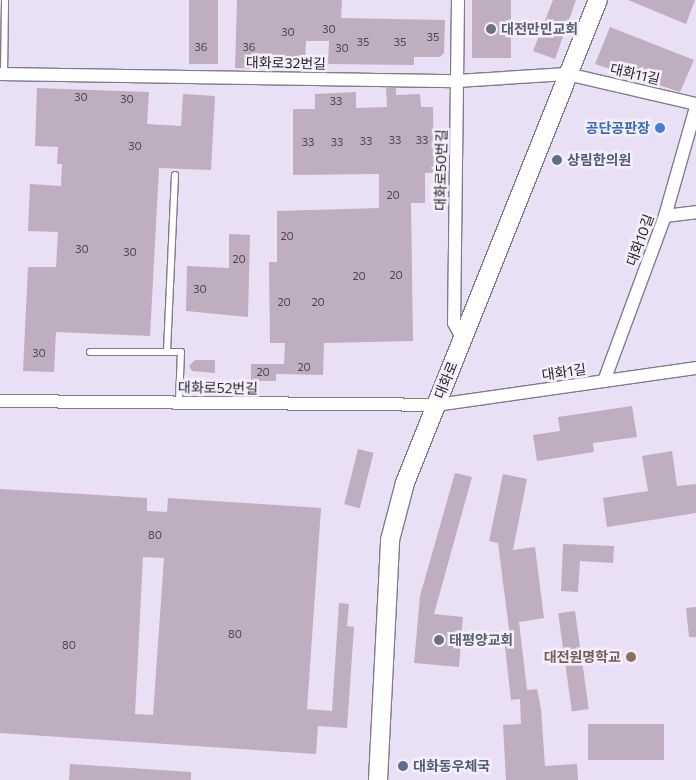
<!DOCTYPE html>
<meta charset="utf-8">
<style>
body{margin:0}
#map{position:relative;width:696px;height:780px;overflow:hidden;background:#e9e0f6;font-family:Commissioner,"Noto Sans KR",sans-serif}
div>[style]{position:absolute}
.building>*{inset:0;background:#beaebf;transform-origin:0 0}
.roads{filter:drop-shadow(1px 0 #827b8d) drop-shadow(-1px 0 #827b8d) drop-shadow(0 1px #827b8d) drop-shadow(0 -1px #827b8d)}
.lane>*{height:6px;margin:-3px;padding:0 3px;transform-origin:3px;border-radius:3px;background:#fff}
.street>*{height:12px;margin:-6px;padding:0 6px;transform-origin:6px;border-radius:6px;background:#fff}
.secondary>*{height:18px;margin:-9px;padding:0 9px;transform-origin:9px;border-radius:9px;background:#fff}
.dots>*{width:14px;height:14px;translate:-50% -50%;box-sizing:border-box;border:2px solid #f5effc;border-radius:50%}
span{translate:-50% -50%;white-space:nowrap;text-align:center;line-height:1.15;-webkit-text-stroke:5px #f5effc;paint-order:stroke}
.number-label{font-size:11px;color:#4d4650}
.number-label span{-webkit-text-stroke-width:0}
.worship-label{font-size:14px;color:#5b616d;font-weight:700}
.left{translate:0 -50%;text-align:left}
.street-label{font-size:14px;color:#27242b}
.shop-label{font-size:14px;color:#366cbe;font-weight:700}
.right{translate:-100% -50%;text-align:right}
.service-label{font-size:14px;color:#4e5e75;font-weight:700}
.education-label{font-size:14px;color:#785e54;font-weight:700}
</style>
<div id="map">
<div class="building">
<i style="left:189px;top:0;width:29px;height:64px"></i>
<i style="clip-path:polygon(237px 0,342px 0,341px 18px,445px 20px,444px 53px,440px 57px,414px 57px,414px 65px,328px 64px,329px 41px,306px 41px,305px 64px,262px 63px,262px 69px,235px 68px)"></i>
<i style="left:472px;top:0;width:39px;height:58px"></i>
<i style="clip-path:polygon(553px 0,576px 0,555px 59px,533px 51px)"></i>
<i style="clip-path:polygon(628px 0,695px 0,686px 24px)"></i>
<i style="clip-path:polygon(610px 27px,694px 60px,680px 92px,595px 64px)"></i>
<i style="clip-path:polygon(37px 88px,149px 92px,147px 124px,181px 126px,183px 94px,215px 96px,211px 170px,159px 168px,150px 336px,56px 332px,54px 372px,23px 371px,28px 267px,56px 267px,58px 232px,28px 231px,30px 184px,61px 186px,62px 164px,57px 164px,58px 147px,35px 146px)"></i>
<i style="clip-path:polygon(386px 88px,396px 88px,396px 95px,420px 94px,421px 107px,433px 107px,434px 173px,425px 173px,425px 203px,411px 203px,413px 341px,324px 343px,323px 375px,276px 374px,276px 381px,251px 381px,251px 364px,284px 364px,285px 343px,270px 343px,269px 262px,277px 262px,277px 211px,379px 208px,379px 174px,293px 175px,293px 109px,315px 109px,315px 94px,356px 92px,356px 108px,387px 107px)"></i>
<i style="clip-path:polygon(229px 234px,250px 235px,248px 317px,186px 311px,187px 266px,229px 268px)"></i>
<i style="clip-path:polygon(195px 360px,215px 360px,215px 373px,192px 371px,189px 366px)"></i>
<i style="clip-path:polygon(632px 406px,637px 437px,593px 443px,594px 452px,537px 461px,533px 435px,560px 431px,558px 417px)"></i>
<i style="left:358px;top:449px;width:16px;height:57px;rotate:14deg"></i>
<i style="clip-path:polygon(672px 451px,677px 486px,696px 484px,696px 513px,607px 527px,603px 498px,648px 491px,642px 456px)"></i>
<i style="clip-path:polygon(455px 473px,472px 477px,434px 614px,463px 617px,459px 667px,414px 663px,420px 596px)"></i>
<i style="clip-path:polygon(503px 474px,527px 479px,513px 550px,535px 547px,544px 618px,519px 622px,527px 690px,537px 689px,541px 709px,545px 766px,577px 764px,578px 780px,506px 780px,503px 725px,521px 724px,520px 699px,511px 700px,504px 638px,510px 637px,498px 543px,489px 541px)"></i>
<i style="clip-path:polygon(evenodd,0 489px,147px 498px,147px 511px,167px 512px,168px 498px,321px 508px,307px 709px,332px 711px,339px 603px,349px 604px,347px 626px,354px 627px,347px 728px,318px 726px,316px 754px,0 733px,0 489px,143px 557px,164px 558px,153px 715px,135px 714px,143px 557px)"></i>
<i style="clip-path:polygon(563px 544px,614px 546px,613px 563px,580px 561px,578px 592px,561px 591px)"></i>
<i style="clip-path:polygon(696px 607px,696px 637px,689px 637px,686px 608px)"></i>
<i style="left:575px;top:611px;width:99px;height:17px;rotate:82deg"></i>
<i style="left:588px;top:724px;width:76px;height:36px"></i>
<i style="clip-path:polygon(70px 764px,191px 772px,191px 780px,69px 780px)"></i>
</div>
<div class="roads">
<div class="lane">
<i style="left:4px;top:74px;width:74px;rotate:-89.2deg"></i>
<i style="left:175px;top:175px;width:177px;rotate:92.6deg"></i>
<i style="left:167px;top:352px;width:14px"></i>
<i style="left:181px;top:352px;width:50px;rotate:92.3deg"></i>
<i style="left:90px;top:352px;width:77px"></i>
</div>
<div class="street">
<i style="left:458px;top:0;width:323px;rotate:90.7deg"></i>
<i style="left:454px;top:323px;width:18px;rotate:61deg"></i>
<i style="left:0;top:74px;width:457px;rotate:0.9deg"></i>
<i style="left:457px;top:81px;width:110px;rotate:-3.6deg"></i>
<i style="left:567px;top:74px;width:132px;rotate:13.1deg"></i>
<i style="left:665px;top:216px;width:31px;rotate:-7deg"></i>
<i style="left:604px;top:381px;width:176px;rotate:-69.7deg"></i>
<i style="left:665px;top:216px;width:113px;rotate:-74.1deg"></i>
<i style="left:0;top:401px;width:436px;rotate:0.5deg"></i>
<i style="left:436px;top:405px;width:263px;rotate:-8.1deg"></i>
</div>
<div class="secondary">
<i style="left:378px;top:780px;width:240px;rotate:-87.1deg"></i>
<i style="left:390px;top:540px;width:59px;rotate:-75.3deg"></i>
<i style="left:405px;top:483px;width:520px;rotate:-68.22deg"></i>
</div>
</div>
<div class="dots">
<i style="left:491px;top:29px;background:#6b7280"></i>
<i style="left:660px;top:128px;background:#3f7fe0"></i>
<i style="left:557px;top:160px;background:#5c6f8a"></i>
<i style="left:439px;top:640px;background:#6b7280"></i>
<i style="left:631px;top:657px;background:#8d6e63"></i>
<i style="left:403px;top:766px;background:#5c6f8a"></i>
</div>
<div class="number-label">
<span style="left:329px;top:29px">30</span>
<span style="left:288px;top:32px">30</span>
<span style="left:433px;top:37px">35</span>
<span style="left:363px;top:42px">35</span>
<span style="left:400px;top:42px">35</span>
<span style="left:201px;top:47px">36</span>
<span style="left:249px;top:47px">36</span>
<span style="left:342px;top:48px">30</span>
<span style="left:81px;top:97px">30</span>
<span style="left:127px;top:99px">30</span>
<span style="left:336px;top:101px">33</span>
<span style="left:395px;top:140px">33</span>
<span style="left:422px;top:140px">33</span>
<span style="left:366px;top:141px">33</span>
<span style="left:308px;top:142px">33</span>
<span style="left:337px;top:142px">33</span>
<span style="left:135px;top:146px">30</span>
<span style="left:393px;top:195px">20</span>
<span style="left:287px;top:236px">20</span>
<span style="left:82px;top:249px">30</span>
<span style="left:130px;top:252px">30</span>
<span style="left:239px;top:259px">20</span>
<span style="left:396px;top:275px">20</span>
<span style="left:359px;top:276px">20</span>
<span style="left:200px;top:289px">30</span>
<span style="left:284px;top:302px">20</span>
<span style="left:318px;top:302px">20</span>
<span style="left:39px;top:353px">30</span>
<span style="left:304px;top:367px">20</span>
<span style="left:263px;top:372px">20</span>
<span style="left:155px;top:535px">80</span>
<span style="left:235px;top:634px">80</span>
<span style="left:69px;top:645px">80</span>
</div>
<div class="worship-label">
<span class="left" style="left:501px;top:29px">대전만민교회</span>
<span class="left" style="left:449px;top:640px">태평양교회</span>
</div>
<div class="street-label">
<span style="left:286px;top:63px;rotate:1deg">대화로32번길</span>
<span style="left:635px;top:74px;rotate:13deg">대화11길</span>
<span style="left:441px;top:170px;rotate:-89deg">대화로50번길</span>
<span style="left:640px;top:240px;rotate:-70deg">대화10길</span>
<span style="left:564px;top:372px;rotate:-8deg">대화1길</span>
<span style="left:446px;top:380px;rotate:-68deg">대화로</span>
<span style="left:218px;top:388px;rotate:1deg">대화로52번길</span>
</div>
<div class="shop-label">
<span class="right" style="left:650px;top:128px">공단공판장</span>
</div>
<div class="service-label">
<span class="left" style="left:567px;top:160px">상림한의원</span>
<span class="left" style="left:413px;top:766px">대화동우체국</span>
</div>
<div class="education-label">
<span class="right" style="left:621px;top:657px">대전원명학교</span>
</div>
</div>
